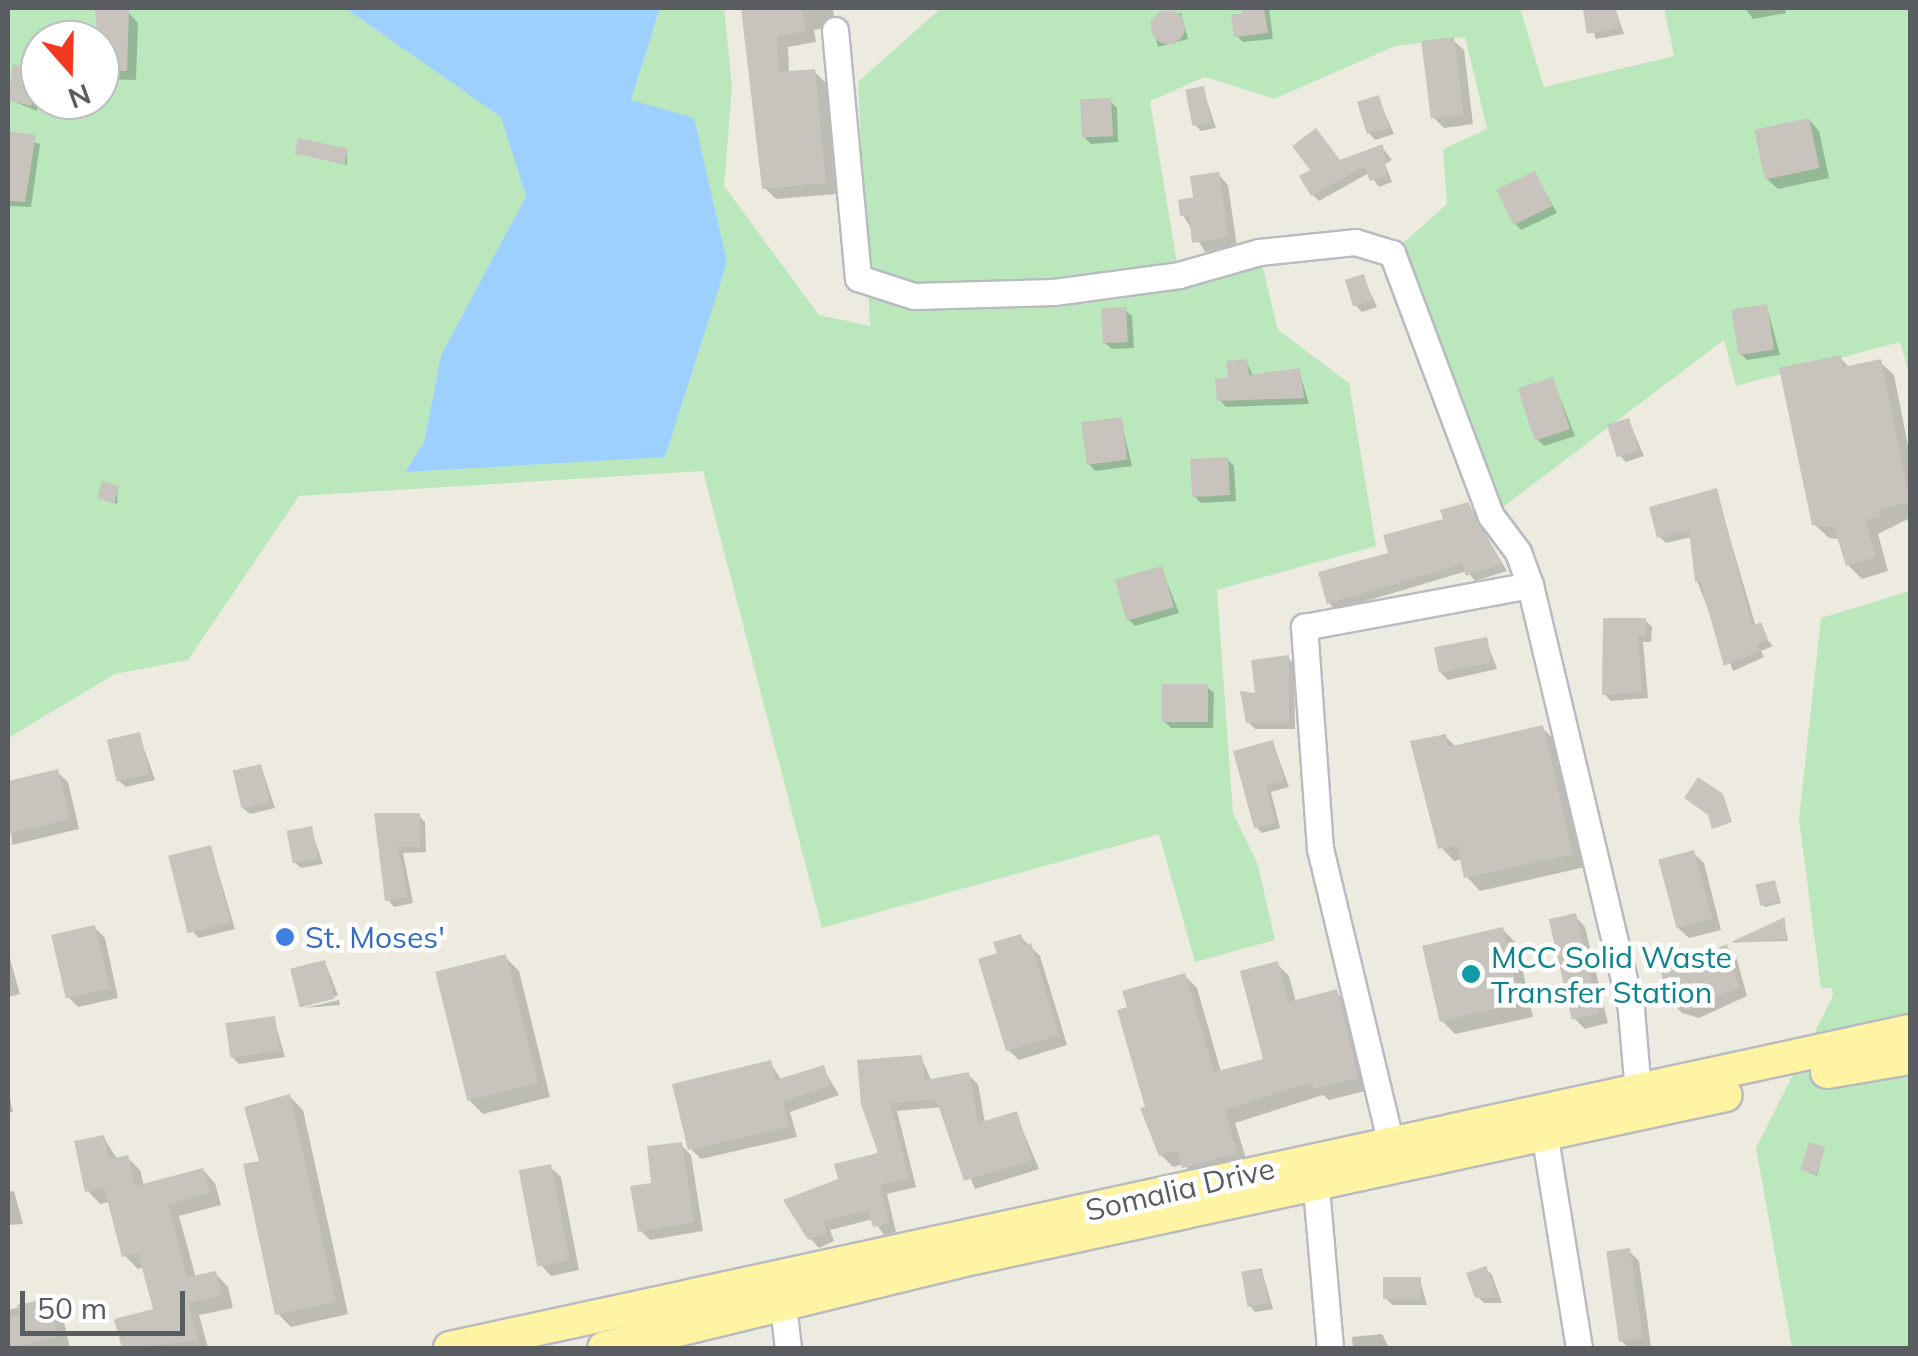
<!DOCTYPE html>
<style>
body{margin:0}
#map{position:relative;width:1918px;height:1356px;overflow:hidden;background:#edebe0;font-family:Mulish,sans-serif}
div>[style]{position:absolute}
.green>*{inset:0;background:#bae7bc}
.water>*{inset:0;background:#9ed0ff}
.shadow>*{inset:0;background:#0003;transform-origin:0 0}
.building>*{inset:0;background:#c8c4bd;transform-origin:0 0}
.round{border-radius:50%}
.roads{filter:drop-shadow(2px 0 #b8bbc0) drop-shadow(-2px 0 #b8bbc0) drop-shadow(0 2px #b8bbc0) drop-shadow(0 -2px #b8bbc0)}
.minor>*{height:25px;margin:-12.5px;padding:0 12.5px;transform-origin:12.5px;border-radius:12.5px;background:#fff}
.major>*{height:32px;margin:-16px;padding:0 16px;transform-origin:16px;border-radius:16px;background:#fff4a3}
.dots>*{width:28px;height:28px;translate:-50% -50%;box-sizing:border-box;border:5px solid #fff;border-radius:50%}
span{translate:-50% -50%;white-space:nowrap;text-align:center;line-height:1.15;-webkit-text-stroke:9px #fff;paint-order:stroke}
.shop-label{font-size:30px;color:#366cbe}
.left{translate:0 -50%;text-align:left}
.culture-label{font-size:30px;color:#0d838f}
.street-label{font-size:30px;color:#595d62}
.frame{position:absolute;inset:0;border:10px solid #595d62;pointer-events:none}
.north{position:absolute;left:20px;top:20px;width:100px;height:100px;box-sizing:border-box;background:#fff;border:2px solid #bdbec0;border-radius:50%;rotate:160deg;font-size:28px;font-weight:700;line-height:40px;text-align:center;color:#595d62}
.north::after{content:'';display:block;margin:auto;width:35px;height:45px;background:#f33920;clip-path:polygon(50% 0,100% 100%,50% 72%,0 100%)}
.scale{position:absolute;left:20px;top:1291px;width:165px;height:45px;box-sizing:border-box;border:5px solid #595d62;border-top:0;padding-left:12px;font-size:30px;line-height:35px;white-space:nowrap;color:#595d62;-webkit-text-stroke:8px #fff;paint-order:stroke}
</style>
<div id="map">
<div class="green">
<i style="clip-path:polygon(evenodd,8px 8px,345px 8px,502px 117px,526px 196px,441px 355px,424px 442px,405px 471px,666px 456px,631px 100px,660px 8px,724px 8px,732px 87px,724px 186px,819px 315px,870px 326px,858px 82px,941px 8px,1520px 8px,1544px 87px,1674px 56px,1664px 8px,1910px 8px,1910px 376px,1900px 342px,1736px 386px,1724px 340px,1491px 516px,1392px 253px,1447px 204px,1443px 149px,1487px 129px,1465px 37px,1395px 46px,1274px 99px,1205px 77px,1150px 101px,1179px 275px,1259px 252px,1278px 330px,1349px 383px,1376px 546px,1217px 590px,1233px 813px,1258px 865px,1275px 940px,1195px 962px,1159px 834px,822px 928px,703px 471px,299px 496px,188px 660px,115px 674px,8px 738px,8px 8px,40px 40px,100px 40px,100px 100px,40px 100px,40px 40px)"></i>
<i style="clip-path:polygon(1910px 591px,1910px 1348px,1792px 1348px,1756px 1148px,1833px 996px,1832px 988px,1821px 988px,1799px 819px,1821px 618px)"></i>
</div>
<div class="water">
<i style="clip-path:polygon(345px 8px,660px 8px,631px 100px,694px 118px,727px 262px,665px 457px,405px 472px,424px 442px,441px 355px,526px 196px,501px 117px)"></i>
</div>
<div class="shadow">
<i style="clip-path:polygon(743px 8px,833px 8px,835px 26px,814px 30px,816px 42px,788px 47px,789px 74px,814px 71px,826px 83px,836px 194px,776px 199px,765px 188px)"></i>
<i style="clip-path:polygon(1245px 8px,1269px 8px,1273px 39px,1243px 42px,1237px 36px)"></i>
<i style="clip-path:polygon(1585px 8px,1615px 8px,1624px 34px,1596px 39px)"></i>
<i style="clip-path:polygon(1745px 8px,1785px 8px,1786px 13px,1753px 19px)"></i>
<i style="clip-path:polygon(98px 11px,128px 12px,138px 23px,136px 80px,100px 79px)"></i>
<i style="left:1181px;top:13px;width:27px;height:31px;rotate:75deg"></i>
<i style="clip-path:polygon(1453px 40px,1464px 50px,1473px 124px,1444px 128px,1433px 117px)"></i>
<i style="clip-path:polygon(15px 67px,40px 74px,37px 111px,8px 99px)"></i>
<i style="clip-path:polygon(1203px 89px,1216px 128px,1201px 131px,1194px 124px)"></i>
<i style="clip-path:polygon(1378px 98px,1394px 134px,1375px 140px,1369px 133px)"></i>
<i style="clip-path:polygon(1110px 101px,1117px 108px,1118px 142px,1091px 144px,1084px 137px)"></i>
<i style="clip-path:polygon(1809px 120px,1819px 131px,1829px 178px,1778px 189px,1767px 179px)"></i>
<i style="clip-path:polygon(8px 134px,40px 144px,31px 207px,8px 206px)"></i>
<i style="clip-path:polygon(1382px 147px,1392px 160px,1385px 164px,1392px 182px,1379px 187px,1369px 173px,1319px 201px,1313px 195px,1314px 170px)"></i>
<i style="clip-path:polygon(347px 151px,347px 165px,298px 153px)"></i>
<i style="clip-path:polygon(1218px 174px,1228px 185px,1237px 247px,1205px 252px,1183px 215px)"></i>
<i style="clip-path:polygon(1535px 174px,1557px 213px,1521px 230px,1515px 223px)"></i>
<i style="clip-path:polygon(1363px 277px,1377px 307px,1362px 312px,1355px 305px)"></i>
<i style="clip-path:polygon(1767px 307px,1780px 355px,1747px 360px,1741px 354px)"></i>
<i style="clip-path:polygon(1125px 310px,1132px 316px,1134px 348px,1112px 349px,1105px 343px)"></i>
<i style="clip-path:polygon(1840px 358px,1850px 368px,1880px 362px,1894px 375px,1910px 456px,1910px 518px,1878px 534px,1888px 571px,1862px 579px,1848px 565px,1840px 539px,1829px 538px,1814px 524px)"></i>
<i style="clip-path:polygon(1246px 361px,1254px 377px,1299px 371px,1309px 404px,1226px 407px,1220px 400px)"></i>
<i style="clip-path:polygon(1553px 380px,1575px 436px,1544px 446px,1537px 439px)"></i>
<i style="clip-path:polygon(1121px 420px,1132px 466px,1095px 471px,1089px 464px)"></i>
<i style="clip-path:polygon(1629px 421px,1644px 456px,1626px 462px,1619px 455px)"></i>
<i style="clip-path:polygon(1227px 459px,1234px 466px,1236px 501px,1201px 503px,1194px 496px)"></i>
<i style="clip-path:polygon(118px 488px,117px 504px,100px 498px)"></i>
<i style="clip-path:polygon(1716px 491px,1756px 627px,1773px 646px,1761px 651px,1764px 657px,1733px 671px,1697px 581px,1692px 537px,1666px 543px,1659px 536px)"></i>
<i style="clip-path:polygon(1468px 505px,1507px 571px,1475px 581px,1467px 571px,1336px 610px,1329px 603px)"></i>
<i style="clip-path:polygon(1162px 569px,1179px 613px,1135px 626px,1129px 620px)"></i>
<i style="clip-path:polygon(1645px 620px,1652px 627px,1651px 642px,1643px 642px,1648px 698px,1611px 701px,1604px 694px)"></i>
<i style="clip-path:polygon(1486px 640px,1497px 669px,1448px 680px,1441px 673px)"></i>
<i style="clip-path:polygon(1288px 658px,1294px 664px,1295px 729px,1255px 729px,1248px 722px,1258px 696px)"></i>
<i style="clip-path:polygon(1207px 687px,1214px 693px,1213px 728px,1171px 728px,1164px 721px)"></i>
<i style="clip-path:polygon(1542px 728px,1556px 741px,1585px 867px,1480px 891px,1467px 877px,1463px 859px,1454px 861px,1441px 847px,1445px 736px,1456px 747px)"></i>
<i style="clip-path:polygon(139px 734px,155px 780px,126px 787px,119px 781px)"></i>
<i style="clip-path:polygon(1273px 743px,1289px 787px,1271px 792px,1280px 828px,1262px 833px,1256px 827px)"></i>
<i style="clip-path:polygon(261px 766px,275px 808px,250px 814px,243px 808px)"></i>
<i style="clip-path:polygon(57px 772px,68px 782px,79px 829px,12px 845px,8px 784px)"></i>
<i style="clip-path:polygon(377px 816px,419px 816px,425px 822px,426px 852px,403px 853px,413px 903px,394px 907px,388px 900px)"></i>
<i style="clip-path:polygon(311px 829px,323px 864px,301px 868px,294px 862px)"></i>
<i style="clip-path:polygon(211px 848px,235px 929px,199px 938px,193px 932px)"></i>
<i style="clip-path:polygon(1693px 853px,1704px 863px,1721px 930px,1689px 938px,1678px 928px)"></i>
<i style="clip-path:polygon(1775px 882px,1781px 903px,1765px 907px,1762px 904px)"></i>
<i style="clip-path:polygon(1575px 916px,1585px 927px,1608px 1023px,1585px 1029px,1574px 1018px)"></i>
<i style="clip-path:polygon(1784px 920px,1788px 941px,1736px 942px)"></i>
<i style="clip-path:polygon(94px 927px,105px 938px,118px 998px,78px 1007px,67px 996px)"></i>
<i style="clip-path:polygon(1502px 929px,1517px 944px,1533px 1017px,1455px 1034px,1441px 1020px)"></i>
<i style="clip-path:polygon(1020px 936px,1040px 956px,1067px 1045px,1019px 1060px,1008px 1050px,1000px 955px)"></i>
<i style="clip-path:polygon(1727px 947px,1736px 956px,1747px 996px,1699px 1018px,1682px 1013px,1672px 1002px,1691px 975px)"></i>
<i style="clip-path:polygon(8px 952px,20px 994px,8px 997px)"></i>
<i style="clip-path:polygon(505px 957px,519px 971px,550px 1097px,483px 1114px,469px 1100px)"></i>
<i style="clip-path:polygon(325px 962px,338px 995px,302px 1007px,293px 970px)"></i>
<i style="clip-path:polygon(1277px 964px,1289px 976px,1296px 1002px,1336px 992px,1349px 1004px,1369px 1090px,1329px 1100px,1323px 1095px,1235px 1123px,1248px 1165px,1197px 1180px,1184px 1164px,1173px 1167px,1161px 1155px,1148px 1109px,1185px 976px,1197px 988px,1221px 1072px,1266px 1061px)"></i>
<i style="clip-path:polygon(339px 1000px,340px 1005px,304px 1008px)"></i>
<i style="clip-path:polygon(274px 1019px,285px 1057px,239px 1064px,232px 1057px)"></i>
<i style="clip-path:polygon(921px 1057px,932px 1082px,968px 1075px,978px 1084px,985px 1123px,1016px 1114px,1039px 1169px,975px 1189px,941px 1107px,897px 1111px,916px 1187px,887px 1194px,896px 1232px,884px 1235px,873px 1219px,830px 1230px,834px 1241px,819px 1248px,810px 1238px,841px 1181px,881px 1155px,863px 1103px)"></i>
<i style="clip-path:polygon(770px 1062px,782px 1081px,823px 1068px,839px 1095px,790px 1112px,797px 1137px,701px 1159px,691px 1149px)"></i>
<i style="clip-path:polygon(8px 1091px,13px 1112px,8px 1113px)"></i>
<i style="clip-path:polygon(290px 1097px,303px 1110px,348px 1314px,291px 1327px,277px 1313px,262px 1163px)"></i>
<i style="clip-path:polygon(103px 1137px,118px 1160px,128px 1158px,140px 1170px,144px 1186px,203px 1170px,215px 1183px,221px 1205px,179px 1216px,196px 1278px,216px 1274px,228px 1287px,233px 1308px,199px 1315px,208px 1348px,125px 1348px,117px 1320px,156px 1310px,145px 1267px,138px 1269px,125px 1256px,110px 1202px,100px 1204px,88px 1191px)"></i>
<i style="clip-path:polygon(681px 1145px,691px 1155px,703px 1231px,650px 1240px,640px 1230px,653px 1185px)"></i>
<i style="clip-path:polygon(1824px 1149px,1817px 1176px,1805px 1171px)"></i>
<i style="clip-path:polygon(550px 1167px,561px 1177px,579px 1270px,551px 1276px,541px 1265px)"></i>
<i style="clip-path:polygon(14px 1191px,23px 1224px,8px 1225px,8px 1192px)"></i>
<i style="clip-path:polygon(1629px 1251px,1639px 1261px,1651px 1347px,1629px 1348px,1620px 1340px)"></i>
<i style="clip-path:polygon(1486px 1269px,1492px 1275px,1502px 1303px,1484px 1303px,1477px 1296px)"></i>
<i style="clip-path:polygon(1262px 1271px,1273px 1309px,1255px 1312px,1249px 1305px)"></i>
<i style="clip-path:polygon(1420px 1280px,1427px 1305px,1393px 1305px,1386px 1299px)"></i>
<i style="clip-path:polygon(49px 1300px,62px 1313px,70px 1348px,8px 1348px,8px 1310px)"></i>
<i style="clip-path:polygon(1382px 1334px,1389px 1348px,1353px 1348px,1352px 1337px)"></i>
</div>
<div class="building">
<i style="clip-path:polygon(95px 8px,129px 10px,127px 71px,100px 70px)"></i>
<i style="clip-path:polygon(741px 8px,802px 8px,806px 31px,777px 36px,779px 72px,815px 69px,826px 183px,762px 189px)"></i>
<i style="clip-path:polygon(1242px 8px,1264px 8px,1268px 33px,1234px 37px,1231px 15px,1243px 13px)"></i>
<i style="clip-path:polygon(1597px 8px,1616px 8px,1619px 28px,1587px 34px,1583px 10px)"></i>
<i class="round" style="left:1151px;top:10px;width:34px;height:34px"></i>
<i style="left:1454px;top:37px;width:78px;height:33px;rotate:83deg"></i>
<i style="clip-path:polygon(13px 64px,40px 71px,31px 106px,8px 100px)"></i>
<i style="left:1204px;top:86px;width:37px;height:19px;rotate:79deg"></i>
<i style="left:1379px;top:95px;width:34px;height:23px;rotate:73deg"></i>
<i style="left:1111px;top:98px;width:38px;height:31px;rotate:87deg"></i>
<i style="left:1809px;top:118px;width:51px;height:56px;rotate:78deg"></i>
<i style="clip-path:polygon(1316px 128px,1340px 160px,1383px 144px,1387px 175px,1370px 181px,1364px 166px,1311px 196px,1299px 176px,1310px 170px,1292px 146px)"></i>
<i style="clip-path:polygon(8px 131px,36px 135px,25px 202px,8px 201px)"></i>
<i style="left:298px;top:138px;width:51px;height:16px;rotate:12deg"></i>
<i style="left:1535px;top:171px;width:39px;height:43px;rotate:64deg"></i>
<i style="clip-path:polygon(1219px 172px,1228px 237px,1192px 243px,1189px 215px,1180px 216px,1178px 200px,1193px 197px,1190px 176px)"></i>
<i style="left:1364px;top:274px;width:28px;height:20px;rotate:73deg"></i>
<i style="left:1767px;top:304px;width:46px;height:36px;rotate:81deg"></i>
<i style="left:1126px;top:307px;width:35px;height:25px;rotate:87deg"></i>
<i style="clip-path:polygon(1841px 355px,1843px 367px,1881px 359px,1910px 502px,1879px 509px,1880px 517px,1865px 520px,1876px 557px,1846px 566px,1834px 527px,1812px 525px,1779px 368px)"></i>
<i style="clip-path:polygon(1247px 359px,1249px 375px,1300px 368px,1304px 398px,1217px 401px,1215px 379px,1228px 378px,1226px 361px)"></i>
<i style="left:1553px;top:377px;width:55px;height:37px;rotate:72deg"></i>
<i style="left:1122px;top:417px;width:43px;height:41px;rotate:83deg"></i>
<i style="left:1629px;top:418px;width:34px;height:23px;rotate:73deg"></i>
<i style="left:1228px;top:457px;width:38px;height:38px;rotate:87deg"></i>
<i style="left:102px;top:481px;width:18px;height:18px;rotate:16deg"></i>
<i style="clip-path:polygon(1717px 488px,1752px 626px,1761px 622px,1768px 639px,1756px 644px,1759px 651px,1724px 666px,1700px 581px,1695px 582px,1689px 530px,1657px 538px,1649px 507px)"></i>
<i style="clip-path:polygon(1468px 502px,1502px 564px,1466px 576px,1462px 564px,1327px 604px,1318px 572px,1388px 553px,1383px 535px,1443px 519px,1440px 510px)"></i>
<i style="left:1162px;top:566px;width:43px;height:49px;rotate:74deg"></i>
<i style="clip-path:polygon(1603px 618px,1646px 618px,1646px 636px,1638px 636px,1642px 692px,1602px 695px)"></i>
<i style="left:1487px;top:637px;width:26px;height:54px;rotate:79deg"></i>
<i style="clip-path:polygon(1289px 655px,1289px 723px,1246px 723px,1240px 691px,1255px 693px,1251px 660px)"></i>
<i style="left:1162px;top:684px;width:46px;height:38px"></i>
<i style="clip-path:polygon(1543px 725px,1573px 854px,1464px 878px,1457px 845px,1438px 849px,1410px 741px,1446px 734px,1448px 747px)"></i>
<i style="left:140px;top:732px;width:43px;height:34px;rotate:77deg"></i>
<i style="clip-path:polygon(1273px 740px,1284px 781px,1266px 786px,1276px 823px,1254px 828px,1233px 751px)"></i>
<i style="left:261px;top:764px;width:39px;height:29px;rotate:77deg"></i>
<i style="clip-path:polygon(58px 769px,70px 819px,8px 834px,8px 781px)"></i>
<i style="clip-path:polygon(1698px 777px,1723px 794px,1732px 822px,1712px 829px,1708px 815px,1684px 798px)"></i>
<i style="clip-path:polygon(374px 813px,420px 813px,420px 847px,398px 847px,408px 897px,385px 901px)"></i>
<i style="left:312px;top:826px;width:33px;height:26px;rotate:79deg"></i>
<i style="left:211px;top:845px;width:80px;height:44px;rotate:76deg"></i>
<i style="left:1694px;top:850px;width:71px;height:37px;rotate:75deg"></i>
<i style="left:1775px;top:880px;width:22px;height:20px;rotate:77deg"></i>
<i style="left:1576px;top:913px;width:103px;height:28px;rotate:77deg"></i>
<i style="clip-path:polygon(1785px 917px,1786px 939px,1733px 943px,1733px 941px)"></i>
<i style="left:95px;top:925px;width:65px;height:45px;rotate:77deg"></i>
<i style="left:1503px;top:927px;width:78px;height:83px;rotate:77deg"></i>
<i style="clip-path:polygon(1021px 934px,1024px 945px,1031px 943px,1059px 1035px,1006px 1051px,978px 959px,997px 953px,993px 942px)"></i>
<i style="clip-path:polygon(1727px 944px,1739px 987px,1688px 1010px,1669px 1004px,1658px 961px,1687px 971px,1685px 963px)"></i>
<i style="left:506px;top:954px;width:133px;height:73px;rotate:76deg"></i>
<i style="left:325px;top:960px;width:40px;height:36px;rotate:76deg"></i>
<i style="clip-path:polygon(1278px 961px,1288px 1002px,1337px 989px,1358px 1078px,1314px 1089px,1312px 1082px,1225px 1110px,1237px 1153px,1182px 1168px,1177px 1151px,1159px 1156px,1140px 1108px,1145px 1107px,1117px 1010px,1127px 1007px,1122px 991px,1185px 973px,1214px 1072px,1263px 1059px,1240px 971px)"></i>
<i style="left:275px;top:1016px;width:35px;height:50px;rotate:82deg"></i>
<i style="clip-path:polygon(922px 1055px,925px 1080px,969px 1072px,978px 1123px,1017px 1111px,1032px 1160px,964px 1181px,936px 1099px,890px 1103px,909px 1178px,880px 1185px,889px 1223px,873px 1227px,868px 1210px,823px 1221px,827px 1232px,808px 1240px,783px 1200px,838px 1179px,834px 1164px,878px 1153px,861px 1104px,857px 1060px)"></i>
<i style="clip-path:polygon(771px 1060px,776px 1080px,824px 1065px,830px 1085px,782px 1102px,789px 1127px,688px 1150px,672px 1084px)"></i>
<i style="clip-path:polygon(290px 1094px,336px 1302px,275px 1315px,243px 1164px,259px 1161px,244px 1107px)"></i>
<i style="clip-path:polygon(104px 1135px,109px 1159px,128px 1155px,135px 1186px,203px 1168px,210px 1193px,168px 1204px,187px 1277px,216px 1271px,221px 1296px,188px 1303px,198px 1341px,122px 1348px,114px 1319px,153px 1309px,138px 1253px,122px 1257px,104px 1188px,85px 1192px,74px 1141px)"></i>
<i style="clip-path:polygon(682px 1142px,694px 1222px,638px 1232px,630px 1186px,651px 1183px,647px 1146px)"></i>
<i style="left:1809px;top:1142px;width:17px;height:29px;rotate:17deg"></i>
<i style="left:551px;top:1164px;width:98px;height:33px;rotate:79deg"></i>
<i style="left:1630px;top:1248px;width:91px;height:24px;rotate:82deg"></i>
<i style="clip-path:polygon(1486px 1266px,1498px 1297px,1475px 1298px,1466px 1273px)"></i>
<i style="left:1262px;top:1268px;width:36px;height:21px;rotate:80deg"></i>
<i style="left:1421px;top:1277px;width:22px;height:38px;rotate:90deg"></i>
<i style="clip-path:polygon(49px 1298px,58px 1337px,8px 1348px,8px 1318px,20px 1315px,17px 1305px)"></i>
</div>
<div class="roads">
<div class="minor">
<i style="left:835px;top:30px;width:249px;rotate:84.7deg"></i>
<i style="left:858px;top:278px;width:59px;rotate:17.8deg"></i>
<i style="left:914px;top:296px;width:140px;rotate:-1.6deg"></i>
<i style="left:1054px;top:292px;width:126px;rotate:-7.7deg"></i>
<i style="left:1179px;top:275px;width:83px;rotate:-16deg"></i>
<i style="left:1259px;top:252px;width:97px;rotate:-5.9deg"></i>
<i style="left:1355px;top:242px;width:39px;rotate:17deg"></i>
<i style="left:1392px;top:253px;width:281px;rotate:69.4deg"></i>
<i style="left:1491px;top:516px;width:45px;rotate:53.1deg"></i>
<i style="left:1518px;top:552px;width:35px;rotate:70deg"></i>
<i style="left:1530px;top:585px;width:437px;rotate:76.6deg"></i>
<i style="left:1631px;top:1010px;width:82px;rotate:85.1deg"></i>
<i style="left:1545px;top:1138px;width:213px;rotate:80.8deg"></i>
<i style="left:1390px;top:1140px;width:299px;rotate:-103.5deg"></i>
<i style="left:1320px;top:849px;width:223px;rotate:-94.1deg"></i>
<i style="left:1304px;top:627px;width:230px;rotate:-10.5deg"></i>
<i style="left:1316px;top:1188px;width:161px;rotate:85deg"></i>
<i style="left:783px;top:1305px;width:43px;rotate:83.4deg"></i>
</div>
<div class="major">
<i style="left:1827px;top:1072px;width:84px;rotate:-9.6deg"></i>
<i style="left:450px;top:1348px;width:1494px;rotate:-12.25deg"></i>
<i style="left:604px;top:1348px;width:381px;rotate:-13.7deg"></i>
<i style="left:974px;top:1258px;width:769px;rotate:-12.23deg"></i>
</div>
</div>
<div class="dots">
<i style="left:285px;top:937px;background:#3f7fe0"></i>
<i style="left:1471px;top:974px;background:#0f9aa8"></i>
</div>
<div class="shop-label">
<span class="left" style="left:305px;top:937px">St. Moses'</span>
</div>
<div class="culture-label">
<span class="left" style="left:1491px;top:974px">MCC Solid Waste<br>Transfer Station</span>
</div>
<div class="street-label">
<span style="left:1180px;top:1189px;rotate:-13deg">Somalia Drive</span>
</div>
<div class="frame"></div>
<div class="north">N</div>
<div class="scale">50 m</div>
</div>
